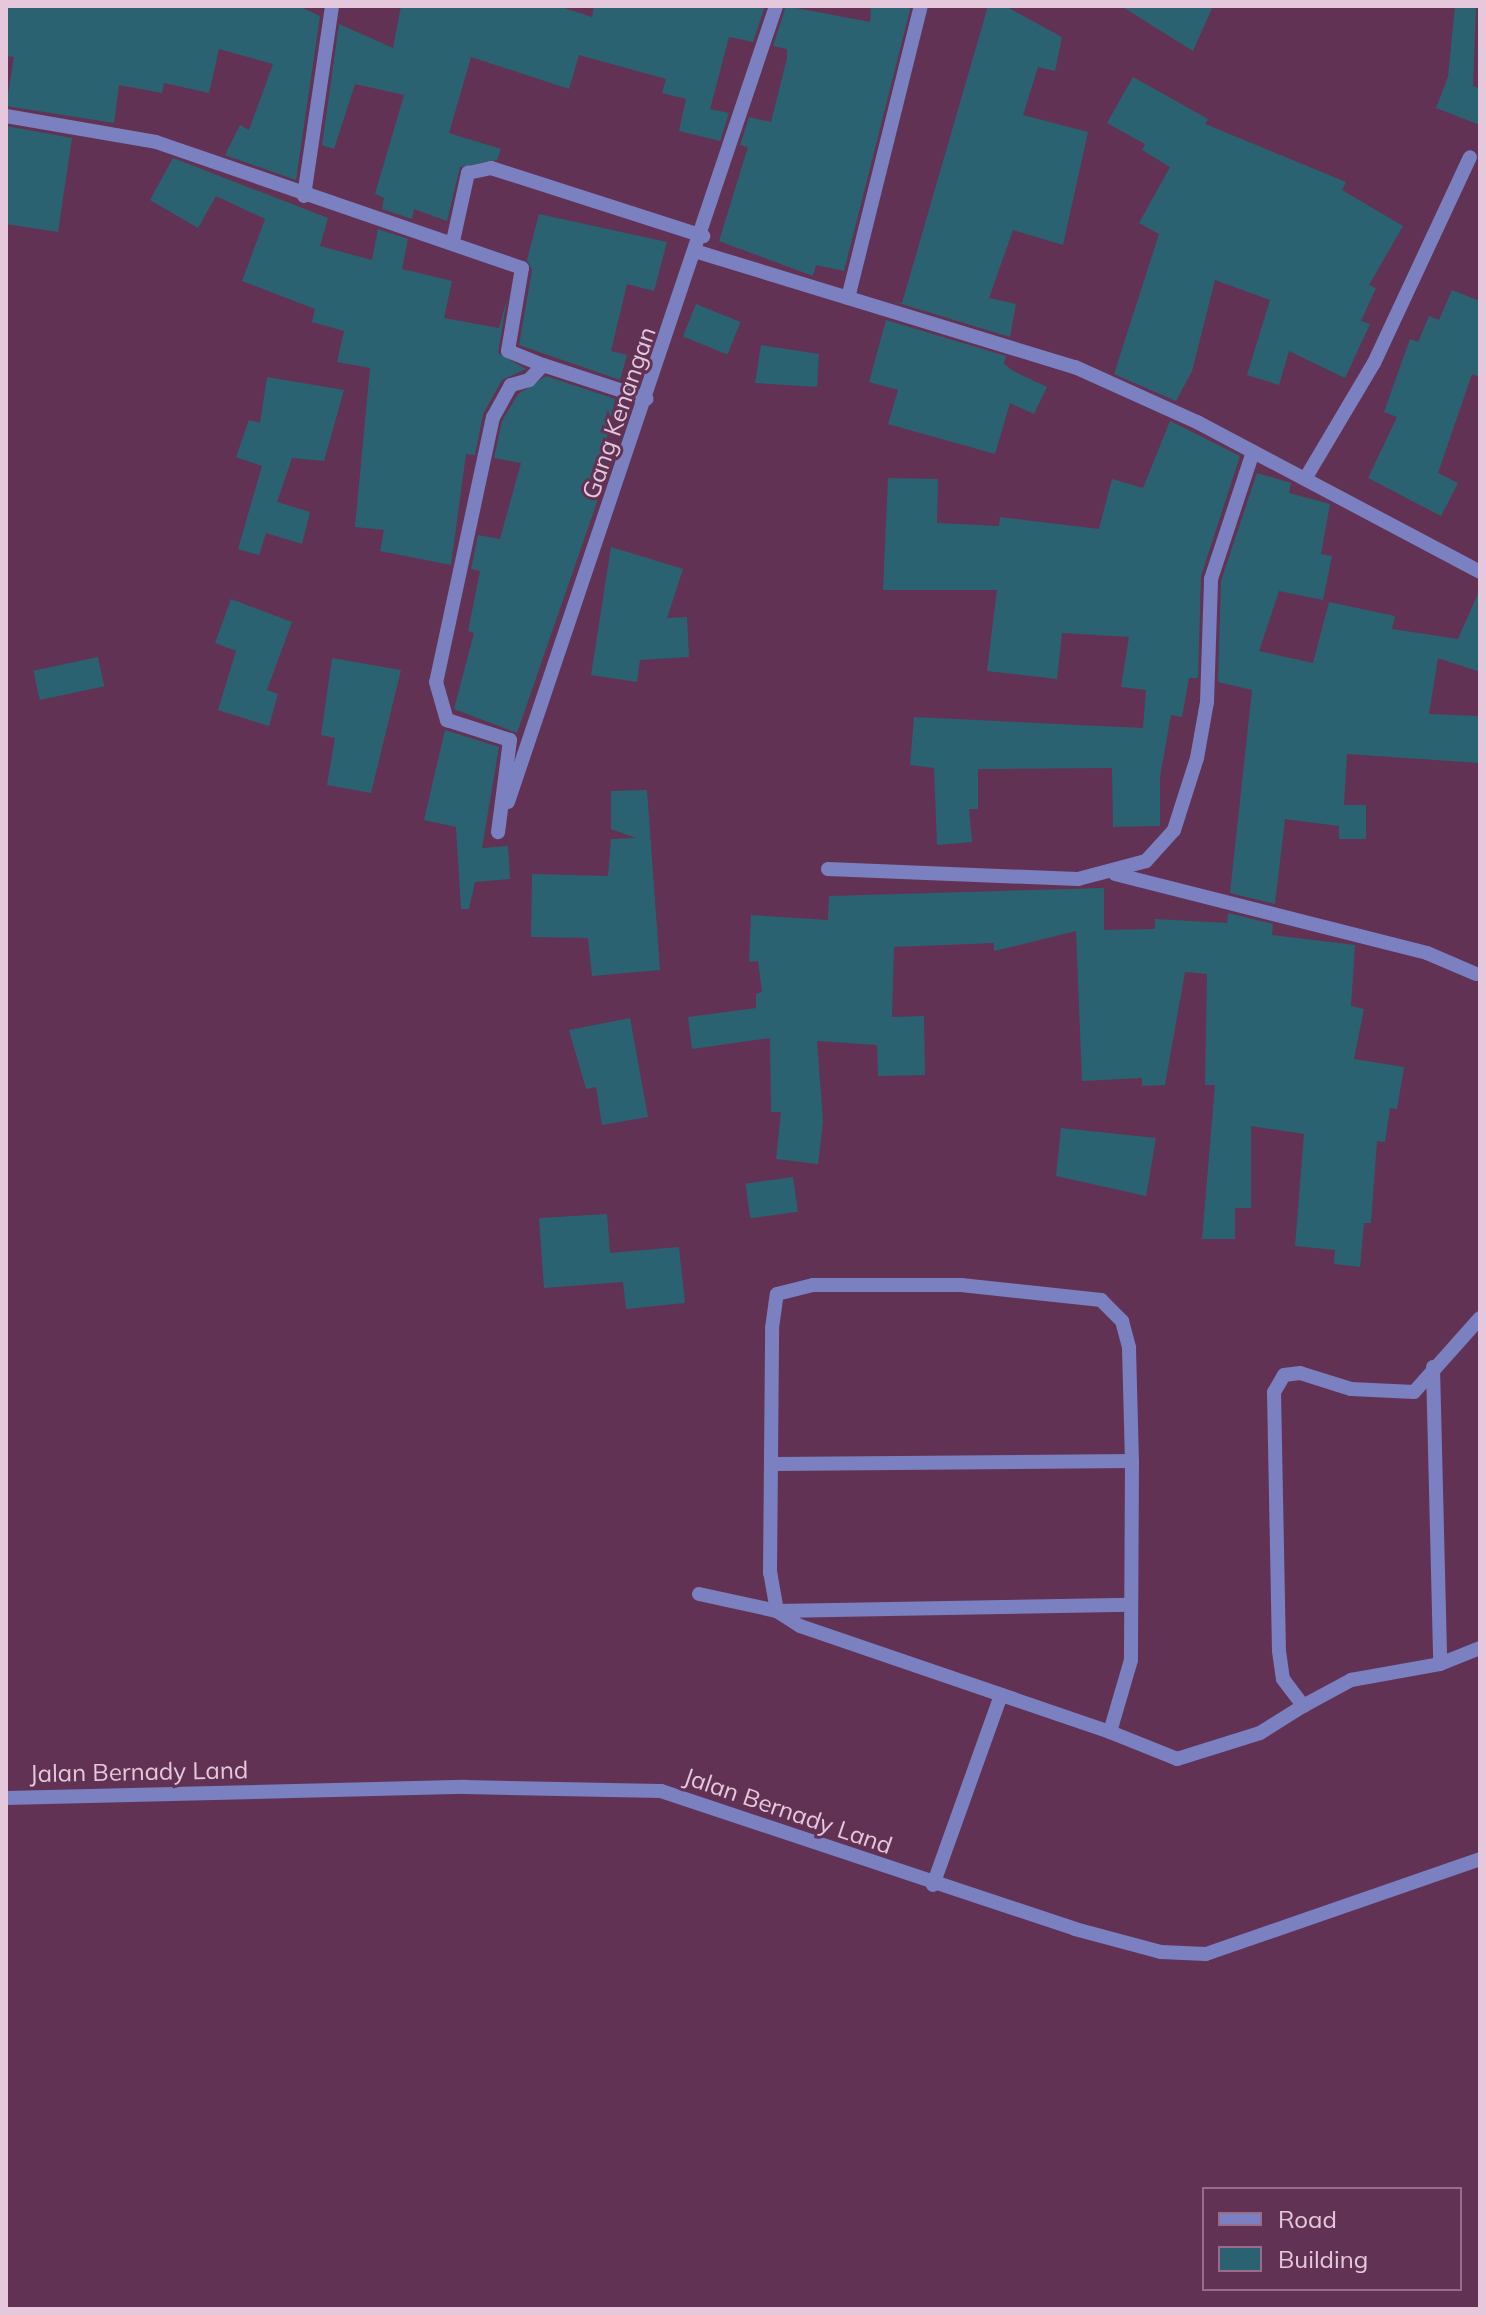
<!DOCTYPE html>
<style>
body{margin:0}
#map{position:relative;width:1486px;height:2315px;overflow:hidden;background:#613254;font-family:Mulish,sans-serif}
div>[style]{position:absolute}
.building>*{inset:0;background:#2b6271;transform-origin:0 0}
.minor>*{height:14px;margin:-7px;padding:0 7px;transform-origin:7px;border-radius:7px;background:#7a80c0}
span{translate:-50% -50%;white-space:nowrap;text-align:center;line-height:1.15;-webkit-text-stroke:6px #613254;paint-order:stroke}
.street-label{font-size:24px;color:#e5c8db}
.frame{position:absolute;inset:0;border:8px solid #e5c8db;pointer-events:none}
.legend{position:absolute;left:1202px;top:2187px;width:260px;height:104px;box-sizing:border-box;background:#613254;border:2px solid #966e8a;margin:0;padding:10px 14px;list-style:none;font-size:24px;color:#e5c8db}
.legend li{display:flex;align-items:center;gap:16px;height:40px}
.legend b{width:40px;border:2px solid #966e8a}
</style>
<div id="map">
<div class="building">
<i style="clip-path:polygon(6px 6px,298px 6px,320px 16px,296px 180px,225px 155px,240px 125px,249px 130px,273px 64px,219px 49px,209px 93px,164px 83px,162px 93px,119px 85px,114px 123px,6px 106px,14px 57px,6px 56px)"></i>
<i style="clip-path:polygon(401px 6px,558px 6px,592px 17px,594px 6px,765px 6px,753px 42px,729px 37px,710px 109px,729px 113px,720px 141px,679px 131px,686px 99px,662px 93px,666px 79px,579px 55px,569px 89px,471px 57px,449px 133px,501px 149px,497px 160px,460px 167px,447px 221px,414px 209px,412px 219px,382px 209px,384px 198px,375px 194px,404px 95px,355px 84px,334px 149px,322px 145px,339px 24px,393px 48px)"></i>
<i style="clip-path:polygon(786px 6px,870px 22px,871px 6px,911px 6px,844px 271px,816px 265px,813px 276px,719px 241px,748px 147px,740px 145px,749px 117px,771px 122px,787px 58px,787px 49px,773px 46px)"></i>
<i style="clip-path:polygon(988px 6px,1005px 6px,1062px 37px,1055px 71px,1038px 67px,1023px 115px,1088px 132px,1063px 245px,1013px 230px,989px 298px,1016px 304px,1010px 337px,892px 301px,902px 303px)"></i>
<i style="clip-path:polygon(1121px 6px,1213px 6px,1193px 51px)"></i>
<i style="clip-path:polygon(1455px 6px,1476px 6px,1473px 86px,1480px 89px,1480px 125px,1436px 108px,1448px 77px)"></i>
<i style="clip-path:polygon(1133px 77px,1208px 119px,1205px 124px,1346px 182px,1342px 190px,1403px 226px,1369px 285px,1376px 288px,1361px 321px,1370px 324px,1345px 378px,1289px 351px,1279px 385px,1247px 375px,1270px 300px,1215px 280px,1192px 371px,1176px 401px,1114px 374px,1159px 234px,1139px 223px,1170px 167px,1142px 150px,1145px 144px,1107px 123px)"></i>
<i style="clip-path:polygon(6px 126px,72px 138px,58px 232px,6px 224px)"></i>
<i style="clip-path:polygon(173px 158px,328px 218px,320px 246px,372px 260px,378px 229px,408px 239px,402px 269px,452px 281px,444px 318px,499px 328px,507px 299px,498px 353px,526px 369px,502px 380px,483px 414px,475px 455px,466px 454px,451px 565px,380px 551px,384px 530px,355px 527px,370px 368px,337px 362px,344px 331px,312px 322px,315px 309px,242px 281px,265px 219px,216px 196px,198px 228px,150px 200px)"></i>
<i style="clip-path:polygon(539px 214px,667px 242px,654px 291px,627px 284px,611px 351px,627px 355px,620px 380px,519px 345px,532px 270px,527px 260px)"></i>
<i style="clip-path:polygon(1452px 290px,1480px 301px,1480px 377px,1472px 374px,1438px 473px,1458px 483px,1441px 516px,1368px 478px,1397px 417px,1384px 412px,1410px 339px,1418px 342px,1429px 316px,1439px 320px)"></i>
<i style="left:696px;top:304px;width:48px;height:35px;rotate:22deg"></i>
<i style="clip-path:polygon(886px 320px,1006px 356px,1004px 364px,1013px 371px,1047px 387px,1034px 414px,1010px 403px,995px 454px,888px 424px,898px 390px,869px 382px)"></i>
<i style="clip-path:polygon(761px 345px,819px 354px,817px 387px,755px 383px)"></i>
<i style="clip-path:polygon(546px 376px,615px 399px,605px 447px,615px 450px,517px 733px,454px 709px,474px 633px,468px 631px,480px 571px,471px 569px,478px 535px,500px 539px,521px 463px,494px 458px,502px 421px,518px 394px)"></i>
<i style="clip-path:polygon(267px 377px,344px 390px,324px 461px,292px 458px,277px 502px,310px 512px,302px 544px,266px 533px,259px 555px,238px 549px,262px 466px,236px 457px,249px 420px,260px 423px)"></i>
<i style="clip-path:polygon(1170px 421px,1240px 456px,1201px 576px,1198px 678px,1189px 678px,1182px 717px,1171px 715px,1160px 777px,1160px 826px,1113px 827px,1112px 768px,978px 769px,978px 809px,969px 809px,972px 842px,937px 845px,934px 768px,910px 765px,914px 717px,1143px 728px,1146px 690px,1121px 687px,1129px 637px,1062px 633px,1057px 679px,987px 671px,997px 590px,883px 590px,888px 478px,938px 479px,937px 523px,999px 526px,1000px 517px,1099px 529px,1112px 479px,1143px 488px)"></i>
<i style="clip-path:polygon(1257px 473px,1291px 483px,1289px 493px,1330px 504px,1321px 554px,1332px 556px,1323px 600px,1279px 591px,1259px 651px,1313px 663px,1329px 602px,1395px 616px,1392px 629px,1458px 639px,1480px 589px,1480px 672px,1438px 658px,1429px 714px,1480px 716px,1480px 763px,1347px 754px,1344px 805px,1366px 805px,1366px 839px,1339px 839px,1339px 826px,1285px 819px,1275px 904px,1230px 893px,1252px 690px,1218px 682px,1221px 581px)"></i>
<i style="clip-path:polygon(611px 547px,683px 569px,667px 618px,687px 617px,689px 657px,640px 660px,637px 682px,591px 675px)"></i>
<i style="clip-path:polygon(231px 599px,292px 622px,267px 690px,278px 694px,269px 726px,218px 710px,236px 651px,215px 643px)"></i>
<i style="left:98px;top:657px;width:30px;height:66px;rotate:78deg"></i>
<i style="clip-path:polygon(332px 658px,401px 670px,371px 793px,327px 785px,335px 738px,321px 735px)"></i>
<i style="clip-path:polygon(445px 730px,499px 747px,482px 848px,508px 846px,510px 879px,475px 882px,469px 909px,461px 909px,456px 827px,424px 820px)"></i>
<i style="clip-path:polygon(647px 790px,660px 970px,592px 976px,588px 938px,531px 937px,532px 874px,608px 876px,611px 839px,636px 838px,611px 829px,611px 791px)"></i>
<i style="clip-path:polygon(1104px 888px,1104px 930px,1155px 929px,1155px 919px,1227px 923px,1228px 913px,1273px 924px,1272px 935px,1355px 945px,1351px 1006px,1364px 1009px,1354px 1059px,1404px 1067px,1397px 1109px,1390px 1108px,1385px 1142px,1377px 1141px,1371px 1223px,1364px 1223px,1360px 1267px,1334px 1264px,1335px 1250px,1295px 1246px,1304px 1134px,1251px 1126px,1251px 1208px,1235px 1208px,1235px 1239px,1202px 1239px,1215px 1085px,1205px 1085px,1207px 974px,1185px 972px,1165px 1085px,1142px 1086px,1142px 1078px,1082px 1081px,1076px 931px,994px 951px,994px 943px,894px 947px,892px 1017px,924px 1016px,925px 1075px,878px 1076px,877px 1045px,817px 1041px,823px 1121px,818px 1164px,776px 1159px,781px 1112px,771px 1112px,770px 1038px,692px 1049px,688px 1017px,756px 1008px,756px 994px,762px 992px,758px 961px,749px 962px,751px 915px,828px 920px,829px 896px)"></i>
<i style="clip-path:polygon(630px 1018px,648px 1117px,602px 1125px,596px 1087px,586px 1089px,569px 1030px)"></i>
<i style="clip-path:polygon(1061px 1128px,1156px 1138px,1146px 1196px,1056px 1176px)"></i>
<i style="left:793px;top:1177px;width:35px;height:48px;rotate:82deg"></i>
<i style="clip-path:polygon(607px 1214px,610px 1253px,679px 1247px,685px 1303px,626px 1309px,623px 1282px,544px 1288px,539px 1218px)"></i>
</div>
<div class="minor">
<i style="left:6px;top:116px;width:152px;rotate:9.8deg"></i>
<i style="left:156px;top:142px;width:387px;rotate:19deg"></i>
<i style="left:522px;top:268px;width:84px;rotate:99.6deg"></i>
<i style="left:508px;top:351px;width:38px;rotate:22deg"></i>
<i style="left:543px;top:365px;width:21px;rotate:133deg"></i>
<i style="left:529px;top:380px;width:19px;rotate:164deg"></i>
<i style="left:511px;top:385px;width:37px;rotate:119deg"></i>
<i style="left:493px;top:417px;width:271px;rotate:102.1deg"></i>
<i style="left:436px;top:682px;width:40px;rotate:74deg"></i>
<i style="left:447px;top:720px;width:66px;rotate:17.6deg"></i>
<i style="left:510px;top:740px;width:93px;rotate:97.4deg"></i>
<i style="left:304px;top:196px;width:192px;rotate:-81.6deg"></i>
<i style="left:453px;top:241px;width:70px;rotate:-77.6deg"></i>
<i style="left:468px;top:173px;width:24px;rotate:-12deg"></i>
<i style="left:491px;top:168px;width:223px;rotate:17.8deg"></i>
<i style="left:698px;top:252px;width:394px;rotate:17deg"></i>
<i style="left:1075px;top:367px;width:134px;rotate:24.3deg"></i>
<i style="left:1197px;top:422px;width:320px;rotate:27.9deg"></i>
<i style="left:848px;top:298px;width:301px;rotate:-76deg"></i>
<i style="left:543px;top:365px;width:109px;rotate:18.1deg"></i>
<i style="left:1305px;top:479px;width:135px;rotate:-59.3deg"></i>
<i style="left:1374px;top:363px;width:227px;rotate:-65deg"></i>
<i style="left:508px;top:802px;width:840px;rotate:-71.39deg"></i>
<i style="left:828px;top:869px;width:250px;rotate:2.3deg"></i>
<i style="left:1078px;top:879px;width:70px;rotate:-14.8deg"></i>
<i style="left:1146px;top:861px;width:42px;rotate:-47.9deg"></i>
<i style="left:1174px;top:830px;width:76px;rotate:-72.3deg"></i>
<i style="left:1197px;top:758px;width:57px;rotate:-79.9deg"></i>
<i style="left:1207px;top:702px;width:123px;rotate:-88.1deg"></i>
<i style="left:1211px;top:579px;width:134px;rotate:-71.7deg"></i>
<i style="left:1115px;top:874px;width:322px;rotate:14.2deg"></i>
<i style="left:1427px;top:953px;width:53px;rotate:23.2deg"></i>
<i style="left:813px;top:1285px;width:148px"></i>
<i style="left:961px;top:1285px;width:141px;rotate:6.1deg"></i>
<i style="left:1101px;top:1300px;width:30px;rotate:45deg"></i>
<i style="left:1122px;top:1321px;width:28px;rotate:75deg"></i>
<i style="left:1129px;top:1348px;width:113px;rotate:88.5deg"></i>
<i style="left:1132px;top:1461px;width:199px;rotate:90.3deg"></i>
<i style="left:1131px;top:1660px;width:75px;rotate:106.3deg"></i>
<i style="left:1110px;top:1732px;width:328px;rotate:-161.1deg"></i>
<i style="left:800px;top:1626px;width:27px;rotate:-147deg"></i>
<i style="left:777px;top:1611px;width:39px;rotate:-100deg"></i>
<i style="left:770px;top:1573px;width:245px;rotate:-89.5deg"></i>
<i style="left:772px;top:1328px;width:34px;rotate:-82deg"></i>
<i style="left:777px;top:1294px;width:37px;rotate:-14deg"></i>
<i style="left:1480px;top:1318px;width:99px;rotate:131.7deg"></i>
<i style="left:1414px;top:1392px;width:63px;rotate:-177.3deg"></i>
<i style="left:1351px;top:1389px;width:53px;rotate:-162.6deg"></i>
<i style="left:1300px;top:1373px;width:16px;rotate:173deg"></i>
<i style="left:1284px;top:1375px;width:20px;rotate:120deg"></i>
<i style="left:1274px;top:1392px;width:259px;rotate:88.9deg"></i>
<i style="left:1279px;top:1651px;width:28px;rotate:82deg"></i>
<i style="left:1283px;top:1679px;width:34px;rotate:53deg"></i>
<i style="left:1303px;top:1706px;width:55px;rotate:-28.4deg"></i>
<i style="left:1351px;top:1680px;width:90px;rotate:-10.2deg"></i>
<i style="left:1440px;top:1664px;width:43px;rotate:-21.8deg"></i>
<i style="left:1433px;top:1367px;width:297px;rotate:88.6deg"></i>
<i style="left:775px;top:1464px;width:357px;rotate:-0.5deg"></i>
<i style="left:699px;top:1594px;width:80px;rotate:12.3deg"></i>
<i style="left:777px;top:1611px;width:354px;rotate:-1deg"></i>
<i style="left:1110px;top:1732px;width:72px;rotate:21.9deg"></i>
<i style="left:1177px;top:1759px;width:87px;rotate:-17.4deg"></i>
<i style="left:1260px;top:1733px;width:51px;rotate:-32.1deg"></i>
<i style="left:6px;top:1798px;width:459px;rotate:-1.4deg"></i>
<i style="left:465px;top:1787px;width:196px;rotate:1.2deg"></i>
<i style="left:661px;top:1791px;width:436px;rotate:18.4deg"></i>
<i style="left:1075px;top:1929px;width:89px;rotate:15deg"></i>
<i style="left:1161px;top:1952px;width:45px;rotate:2.5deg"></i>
<i style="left:1206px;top:1954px;width:290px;rotate:-19.1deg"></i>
<i style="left:933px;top:1885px;width:202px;rotate:-70.3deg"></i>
</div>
<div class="street-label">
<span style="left:619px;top:413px;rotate:-71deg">Gang Kenangan</span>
<span style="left:139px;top:1772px;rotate:-1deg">Jalan Bernady Land</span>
<span style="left:788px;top:1811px;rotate:19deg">Jalan Bernady Land</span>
</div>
<div class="frame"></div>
<ul class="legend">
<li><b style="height:10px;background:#7a80c0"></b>Road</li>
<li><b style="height:22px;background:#2b6271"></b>Building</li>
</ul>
</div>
